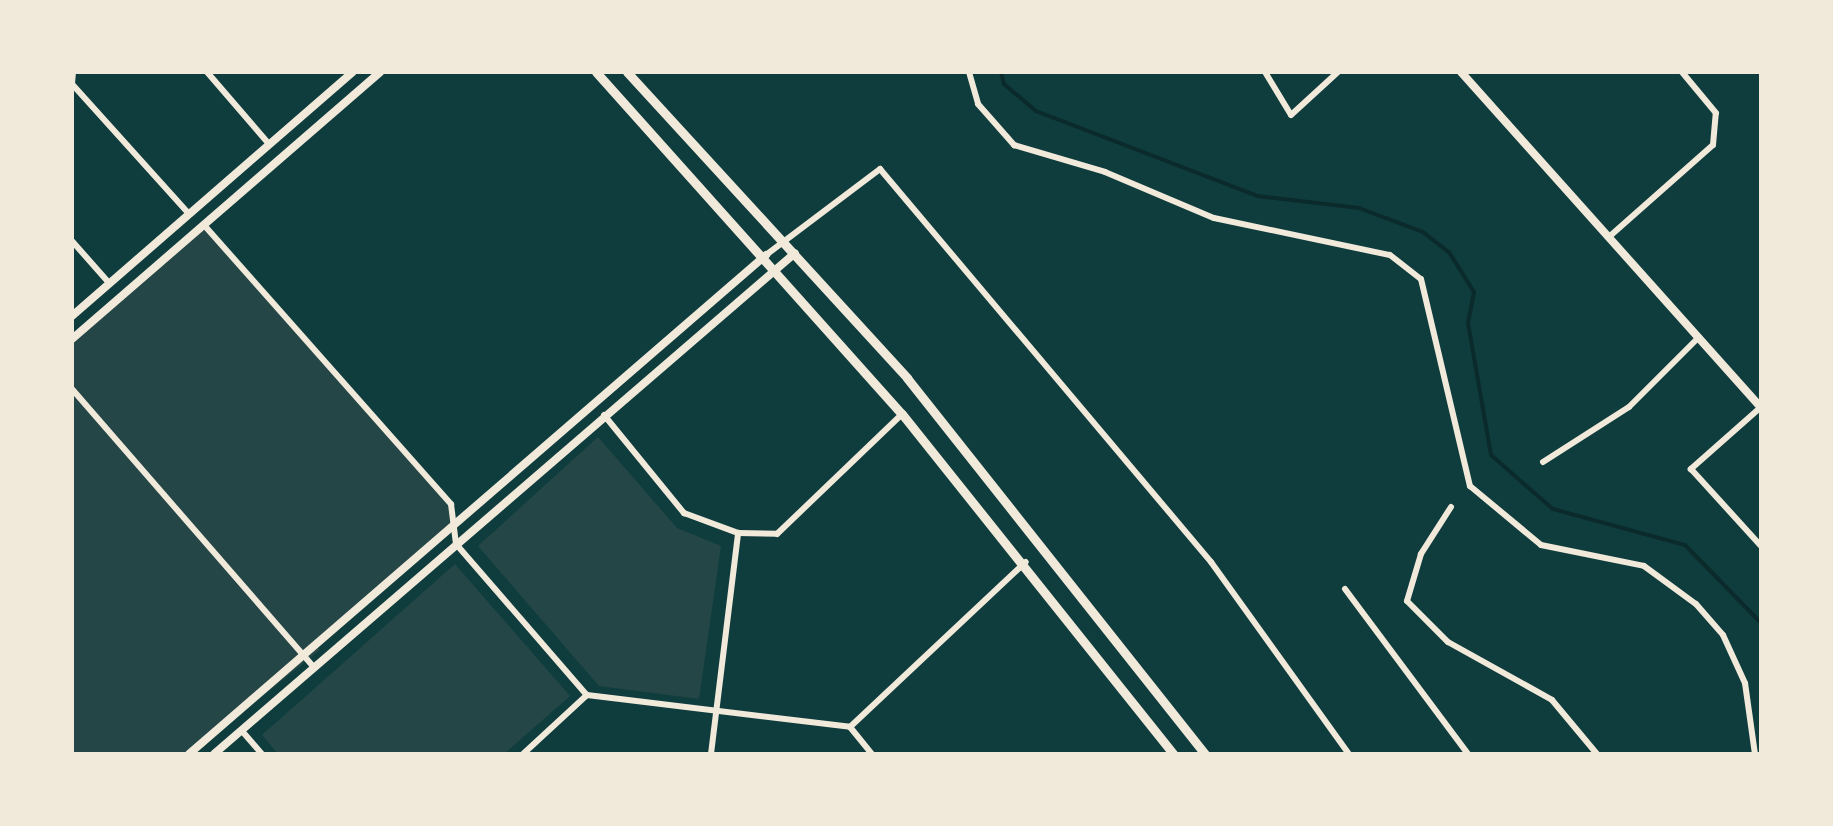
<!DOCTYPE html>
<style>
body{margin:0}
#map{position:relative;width:1833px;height:826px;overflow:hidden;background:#0f3d3e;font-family:Inter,sans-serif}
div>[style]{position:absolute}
.green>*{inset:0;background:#244646}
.stream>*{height:4px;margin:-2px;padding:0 2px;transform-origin:2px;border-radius:2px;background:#0a2a2b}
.minor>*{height:6px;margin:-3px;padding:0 3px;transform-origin:3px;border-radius:3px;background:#f1e9da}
.tertiary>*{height:8px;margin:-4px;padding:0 4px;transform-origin:4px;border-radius:4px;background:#f1e9da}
.secondary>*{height:9px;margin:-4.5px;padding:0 4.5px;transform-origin:4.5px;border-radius:4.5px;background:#f1e9da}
span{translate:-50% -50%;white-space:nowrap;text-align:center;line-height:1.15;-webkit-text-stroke:8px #f1e9da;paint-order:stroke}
.frame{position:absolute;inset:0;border:74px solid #f1e9da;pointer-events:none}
</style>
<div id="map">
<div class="green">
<i style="clip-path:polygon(204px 225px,451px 504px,455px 522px,316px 645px,320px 650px,190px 754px,72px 754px,72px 339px)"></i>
<i style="clip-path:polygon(598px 437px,677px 528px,721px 546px,699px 699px,599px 686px,478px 546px)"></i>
<i style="clip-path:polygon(455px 564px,570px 696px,504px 754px,278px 754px,262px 735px)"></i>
</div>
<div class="stream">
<i style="left:1001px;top:72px;width:12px;rotate:76deg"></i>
<i style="left:1004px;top:84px;width:42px;rotate:40.2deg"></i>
<i style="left:1036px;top:111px;width:237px;rotate:21deg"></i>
<i style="left:1257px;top:196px;width:103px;rotate:6.7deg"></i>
<i style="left:1359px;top:208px;width:68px;rotate:20.6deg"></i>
<i style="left:1423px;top:232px;width:33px;rotate:38deg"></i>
<i style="left:1449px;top:252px;width:47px;rotate:58deg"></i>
<i style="left:1474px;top:292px;width:32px;rotate:101deg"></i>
<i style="left:1468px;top:323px;width:134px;rotate:80.1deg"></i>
<i style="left:1491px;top:455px;width:82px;rotate:41.1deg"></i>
<i style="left:1553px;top:509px;width:137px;rotate:15.3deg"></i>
<i style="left:1685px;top:545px;width:109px;rotate:45.7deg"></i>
</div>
<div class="minor">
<i style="left:73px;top:72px;width:12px;rotate:95deg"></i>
<i style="left:72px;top:84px;width:175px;rotate:48deg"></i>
<i style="left:207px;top:72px;width:95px;rotate:49.3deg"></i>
<i style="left:969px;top:72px;width:33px;rotate:74deg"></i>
<i style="left:978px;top:104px;width:55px;rotate:48.7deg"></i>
<i style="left:1014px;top:145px;width:95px;rotate:16.5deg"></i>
<i style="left:1105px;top:172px;width:118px;rotate:22.9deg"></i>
<i style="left:1214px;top:218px;width:180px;rotate:11.9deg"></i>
<i style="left:1390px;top:255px;width:39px;rotate:38deg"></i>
<i style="left:1421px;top:279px;width:213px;rotate:76.7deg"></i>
<i style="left:1470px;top:486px;width:92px;rotate:39.7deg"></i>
<i style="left:1541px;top:545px;width:105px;rotate:11.5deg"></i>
<i style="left:1644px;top:566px;width:64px;rotate:36.2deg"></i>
<i style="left:1696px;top:604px;width:41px;rotate:48.9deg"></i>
<i style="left:1723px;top:635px;width:53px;rotate:65.4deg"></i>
<i style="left:1745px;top:683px;width:72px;rotate:82deg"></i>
<i style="left:1265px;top:72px;width:50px;rotate:58.8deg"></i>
<i style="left:1291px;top:115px;width:64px;rotate:-42.5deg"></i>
<i style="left:204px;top:225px;width:373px;rotate:48.5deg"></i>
<i style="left:451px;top:504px;width:40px;rotate:82.9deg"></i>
<i style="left:456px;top:544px;width:200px;rotate:49.1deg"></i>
<i style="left:1610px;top:236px;width:137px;rotate:-41.5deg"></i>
<i style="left:1713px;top:145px;width:32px;rotate:-85deg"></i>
<i style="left:1716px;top:113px;width:53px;rotate:-129.7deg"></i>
<i style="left:72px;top:241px;width:57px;rotate:48.5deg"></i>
<i style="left:766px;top:255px;width:143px;rotate:-37deg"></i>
<i style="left:880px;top:169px;width:514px;rotate:49.89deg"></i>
<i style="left:1211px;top:562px;width:236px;rotate:54.3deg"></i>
<i style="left:72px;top:389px;width:369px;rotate:49deg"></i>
<i style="left:1761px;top:407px;width:94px;rotate:138.5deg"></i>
<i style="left:1691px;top:469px;width:104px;rotate:47.7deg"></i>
<i style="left:604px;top:415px;width:127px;rotate:50.8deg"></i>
<i style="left:684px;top:513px;width:58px;rotate:20.3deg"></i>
<i style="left:738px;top:533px;width:39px;rotate:1deg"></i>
<i style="left:777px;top:534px;width:173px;rotate:-43.8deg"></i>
<i style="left:1543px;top:462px;width:102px;rotate:-32.6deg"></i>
<i style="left:1629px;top:407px;width:99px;rotate:-45deg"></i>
<i style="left:1451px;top:507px;width:56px;rotate:122.6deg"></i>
<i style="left:1421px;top:554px;width:49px;rotate:106.6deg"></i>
<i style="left:1407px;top:601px;width:58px;rotate:45deg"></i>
<i style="left:1448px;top:642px;width:119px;rotate:29.1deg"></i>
<i style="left:1552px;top:700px;width:70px;rotate:50.2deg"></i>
<i style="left:1345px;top:589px;width:206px;rotate:53.3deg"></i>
<i style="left:850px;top:727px;width:241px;rotate:-43.2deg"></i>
<i style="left:242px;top:731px;width:30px;rotate:49deg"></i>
<i style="left:523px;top:754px;width:87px;rotate:-42.7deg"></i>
<i style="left:587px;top:695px;width:265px;rotate:6.9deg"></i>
<i style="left:850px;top:727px;width:35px;rotate:51deg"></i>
<i style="left:711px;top:754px;width:223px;rotate:-83deg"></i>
</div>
<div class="tertiary">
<i style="left:1461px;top:72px;width:450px;rotate:48.2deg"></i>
<i style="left:72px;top:316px;width:372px;rotate:-41deg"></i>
<i style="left:72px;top:339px;width:408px;rotate:-40.9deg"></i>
<i style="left:189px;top:754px;width:763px;rotate:-40.85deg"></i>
<i style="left:214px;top:754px;width:767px;rotate:-40.77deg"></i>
</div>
<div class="secondary">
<i style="left:596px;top:72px;width:459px;rotate:48.2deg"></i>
<i style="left:902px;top:414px;width:435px;rotate:51.4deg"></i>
<i style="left:627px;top:72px;width:415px;rotate:47.5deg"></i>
<i style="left:907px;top:378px;width:480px;rotate:51.6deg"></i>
</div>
<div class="frame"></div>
</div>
